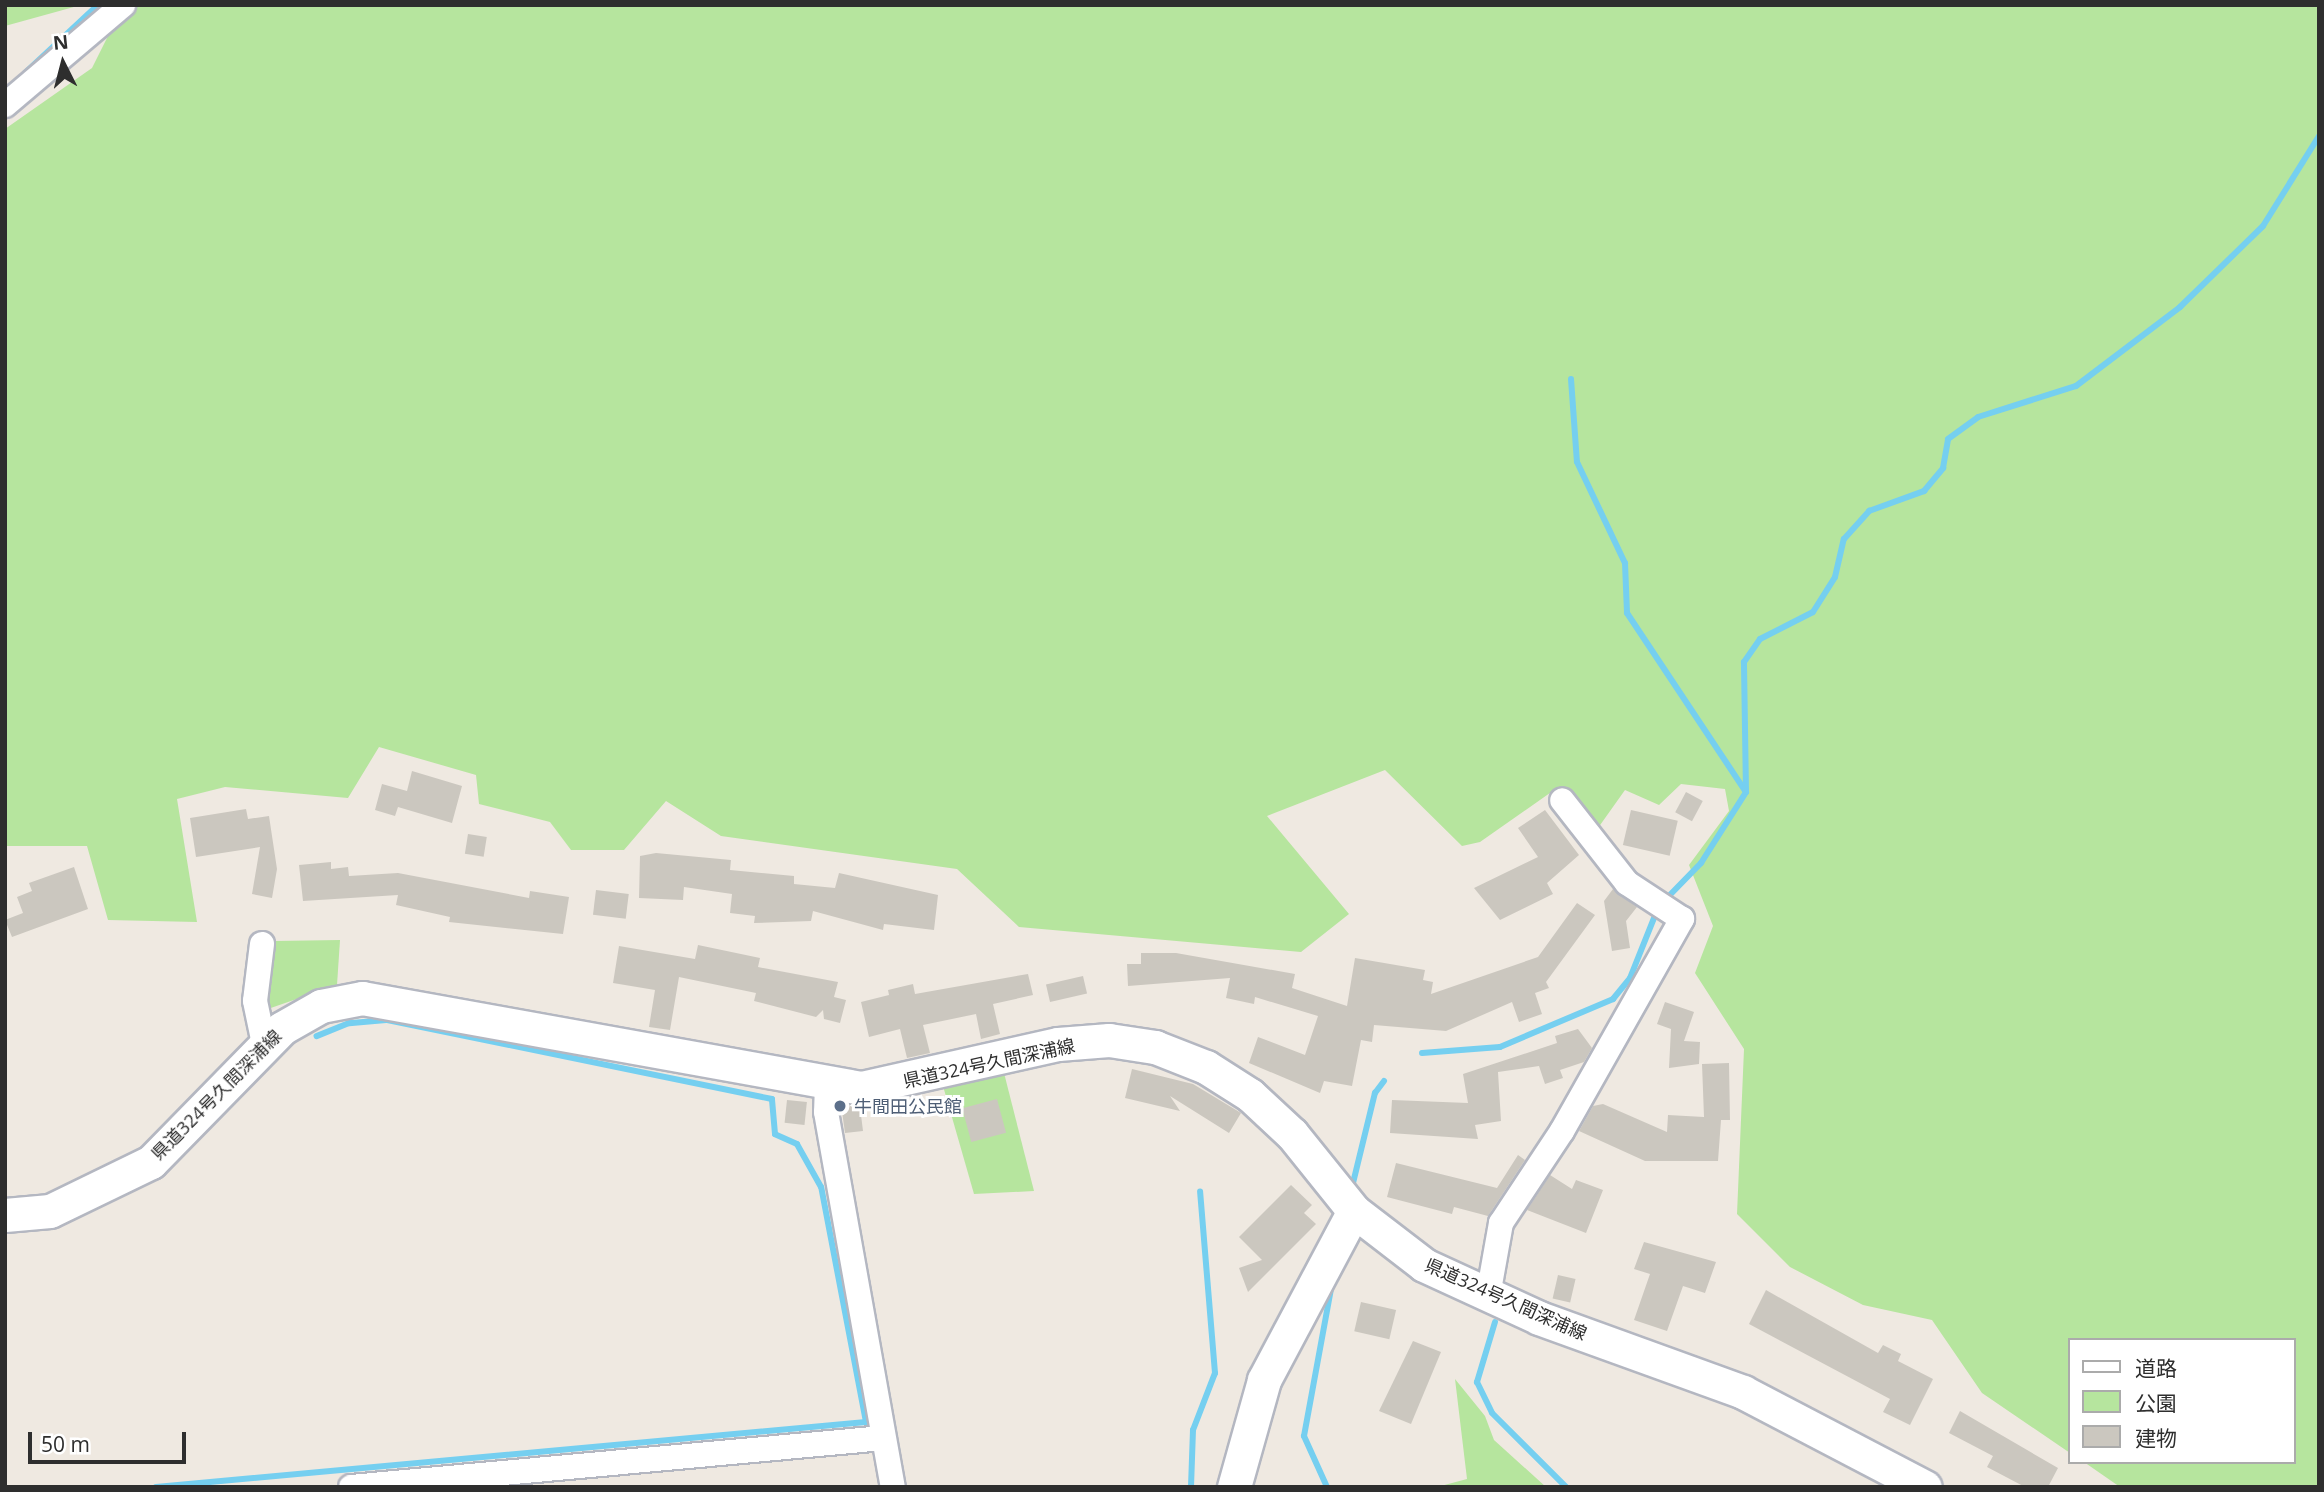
<!DOCTYPE html>
<meta charset="utf-8">
<style>
body{margin:0}
#map{position:relative;width:2324px;height:1492px;overflow:hidden;background:#efe9e1;font-family:"Open Sans","Noto Sans JP",sans-serif}
div>[style]{position:absolute}
.green>*{inset:0;background:#b6e59e}
.stream>*{height:6px;margin:-3px;padding:0 3px;transform-origin:3px;border-radius:3px;background:#75cff0}
.building>*{inset:0;background:#cbc7bf;transform-origin:0 0}
.roads{filter:drop-shadow(2px 0 #b4b7c1) drop-shadow(-2px 0 #b4b7c1) drop-shadow(0 2px #b4b7c1) drop-shadow(0 -2px #b4b7c1)}
.street>*{height:24px;margin:-12px;padding:0 12px;transform-origin:12px;border-radius:12px;background:#fff}
.secondary>*{height:33px;margin:-16.5px;padding:0 16.5px;transform-origin:16.5px;border-radius:16.5px;background:#fff}
.dots>*{width:19px;height:19px;translate:-50% -50%;box-sizing:border-box;border:4px solid #fff;border-radius:50%}
span{translate:-50% -50%;white-space:nowrap;text-align:center;line-height:1.15;-webkit-text-stroke:6px #fff;paint-order:stroke}
.street-label{font-size:18px;color:#2e2e2e}
.service-label{font-size:18px;color:#4e5e75}
.left{translate:0 -50%;text-align:left}
.frame{position:absolute;inset:0;border:7px solid #2e2e2e;pointer-events:none}
.legend{position:absolute;left:2068px;top:1338px;width:228px;height:126px;box-sizing:border-box;background:#fff;border:2px solid #ababab;margin:0;padding:9px 12px;list-style:none;font-size:21px;color:#2e2e2e}
.legend li{display:flex;align-items:center;gap:14px;height:35px}
.legend b{width:35px;border:2px solid #ababab}
.north{position:absolute;left:28px;top:28px;width:70px;height:70px;-webkit-text-stroke:5px #fff;paint-order:stroke;rotate:354deg;font-size:19px;font-weight:700;line-height:28px;text-align:center;color:#2e2e2e}
.north::after{content:'';display:block;margin:auto;width:24px;height:32px;background:#2e2e2e;clip-path:polygon(50% 0,100% 100%,50% 72%,0 100%)}
.scale{position:absolute;left:28px;top:1432px;width:158px;height:32px;box-sizing:border-box;border:4px solid #2e2e2e;border-top:0;padding-left:9px;font-size:21px;line-height:24px;white-space:nowrap;color:#2e2e2e;-webkit-text-stroke:5px #fff;paint-order:stroke}
</style>
<div id="map">
<div class="green">
<i style="clip-path:polygon(5px 5px,81px 5px,5px 26px)"></i>
<i style="clip-path:polygon(94px 5px,2319px 5px,2319px 1487px,2120px 1487px,2084px 1462px,2294px 1462px,2294px 1340px,2070px 1340px,2070px 1453px,1982px 1393px,1932px 1320px,1863px 1305px,1790px 1267px,1737px 1214px,1744px 1049px,1695px 973px,1713px 926px,1689px 865px,1729px 811px,1725px 789px,1681px 784px,1659px 805px,1625px 790px,1598px 828px,1557px 788px,1480px 842px,1462px 846px,1385px 770px,1267px 816px,1349px 914px,1301px 952px,1019px 927px,957px 869px,721px 836px,666px 801px,624px 850px,571px 850px,550px 822px,479px 804px,476px 775px,379px 747px,348px 798px,225px 787px,177px 799px,197px 922px,108px 920px,87px 846px,5px 846px,5px 129px,92px 68px,115px 22px)"></i>
<i style="clip-path:polygon(340px 940px,337px 985px,265px 1010px,275px 941px)"></i>
<i style="clip-path:polygon(1003px 1069px,1034px 1191px,974px 1194px,943px 1086px)"></i>
<i style="clip-path:polygon(1455px 1379px,1485px 1416px,1494px 1440px,1546px 1487px,1437px 1487px,1467px 1479px)"></i>
</div>
<div class="stream">
<i style="left:25px;top:73px;width:100px;rotate:-43deg"></i>
<i style="left:1571px;top:379px;width:83px;rotate:85.9deg"></i>
<i style="left:1577px;top:462px;width:112px;rotate:64.6deg"></i>
<i style="left:1625px;top:563px;width:50px;rotate:87.7deg"></i>
<i style="left:1627px;top:613px;width:215px;rotate:56.4deg"></i>
<i style="left:1665px;top:900px;width:52px;rotate:-45.8deg"></i>
<i style="left:1701px;top:863px;width:84px;rotate:-57.6deg"></i>
<i style="left:1746px;top:792px;width:130px;rotate:-90.9deg"></i>
<i style="left:1744px;top:662px;width:28px;rotate:-55deg"></i>
<i style="left:1760px;top:639px;width:59px;rotate:-27deg"></i>
<i style="left:1813px;top:612px;width:41px;rotate:-57.8deg"></i>
<i style="left:1835px;top:577px;width:39px;rotate:-77deg"></i>
<i style="left:1844px;top:539px;width:38px;rotate:-48deg"></i>
<i style="left:1869px;top:511px;width:59px;rotate:-20deg"></i>
<i style="left:1924px;top:491px;width:30px;rotate:-50deg"></i>
<i style="left:1943px;top:468px;width:29px;rotate:-80deg"></i>
<i style="left:1948px;top:439px;width:37px;rotate:-36deg"></i>
<i style="left:1978px;top:417px;width:103px;rotate:-17.6deg"></i>
<i style="left:2076px;top:386px;width:131px;rotate:-37.2deg"></i>
<i style="left:2180px;top:307px;width:116px;rotate:-44.3deg"></i>
<i style="left:2263px;top:226px;width:106px;rotate:-58.1deg"></i>
<i style="left:1422px;top:1053px;width:78px;rotate:-4.4deg"></i>
<i style="left:1500px;top:1047px;width:123px;rotate:-23deg"></i>
<i style="left:1613px;top:999px;width:27px;rotate:-51deg"></i>
<i style="left:1630px;top:978px;width:75px;rotate:-68.2deg"></i>
<i style="left:1353px;top:1183px;width:93px;rotate:-76.3deg"></i>
<i style="left:1375px;top:1093px;width:15px;rotate:-53deg"></i>
<i style="left:1495px;top:1322px;width:63px;rotate:106.7deg"></i>
<i style="left:1477px;top:1382px;width:34px;rotate:64deg"></i>
<i style="left:1492px;top:1413px;width:105px;rotate:45deg"></i>
<i style="left:156px;top:1487px;width:713px;rotate:-5.23deg"></i>
<i style="left:866px;top:1422px;width:239px;rotate:-100.8deg"></i>
<i style="left:821px;top:1187px;width:49px;rotate:-119.2deg"></i>
<i style="left:797px;top:1144px;width:24px;rotate:-156deg"></i>
<i style="left:775px;top:1134px;width:35px;rotate:-95deg"></i>
<i style="left:772px;top:1099px;width:394px;rotate:-168.4deg"></i>
<i style="left:386px;top:1020px;width:37px;rotate:175deg"></i>
<i style="left:349px;top:1023px;width:35px;rotate:158deg"></i>
<i style="left:1191px;top:1487px;width:57px;rotate:-88deg"></i>
<i style="left:1193px;top:1430px;width:61px;rotate:-68.9deg"></i>
<i style="left:1215px;top:1373px;width:182px;rotate:-94.7deg"></i>
<i style="left:1327px;top:1487px;width:56px;rotate:-114.3deg"></i>
<i style="left:1304px;top:1436px;width:155px;rotate:-79.6deg"></i>
</div>
<div class="building">
<i style="clip-path:polygon(412px 771px,462px 786px,452px 823px,398px 807px,395px 816px,375px 810px,382px 784px,407px 791px)"></i>
<i style="left:1686px;top:792px;width:19px;height:23px;rotate:28deg"></i>
<i style="clip-path:polygon(246px 809px,248px 819px,269px 816px,277px 869px,272px 898px,252px 894px,260px 847px,196px 857px,190px 818px)"></i>
<i style="clip-path:polygon(1545px 810px,1579px 855px,1547px 883px,1553px 894px,1500px 920px,1474px 888px,1538px 857px,1518px 828px)"></i>
<i style="left:1631px;top:810px;width:48px;height:36px;rotate:13deg"></i>
<i style="left:468px;top:834px;width:19px;height:20px;rotate:9deg"></i>
<i style="clip-path:polygon(656px 853px,731px 860px,730px 870px,794px 876px,794px 884px,835px 888px,839px 873px,938px 895px,934px 930px,884px 924px,883px 930px,813px 911px,811px 921px,754px 923px,755px 916px,730px 913px,732px 894px,684px 887px,683px 900px,639px 898px,640px 856px)"></i>
<i style="clip-path:polygon(331px 862px,331px 869px,348px 867px,349px 876px,398px 873px,529px 898px,530px 891px,569px 897px,563px 934px,449px 922px,450px 917px,396px 905px,398px 895px,303px 901px,299px 865px)"></i>
<i style="clip-path:polygon(74px 867px,88px 909px,12px 937px,5px 920px,23px 913px,17px 897px,32px 891px,29px 883px)"></i>
<i style="clip-path:polygon(1613px 889px,1637px 907px,1626px 921px,1630px 948px,1612px 951px,1604px 901px)"></i>
<i style="left:596px;top:890px;width:33px;height:25px;rotate:7deg"></i>
<i style="clip-path:polygon(1577px 903px,1595px 915px,1546px 982px,1549px 988px,1535px 993px,1542px 1014px,1519px 1022px,1512px 1002px,1446px 1031px,1374px 1025px,1372px 1042px,1361px 1040px,1352px 1086px,1324px 1081px,1320px 1093px,1249px 1063px,1258px 1037px,1305px 1055px,1318px 1016px,1255px 997px,1254px 1004px,1226px 998px,1230px 978px,1128px 986px,1127px 964px,1141px 964px,1141px 953px,1176px 953px,1295px 974px,1292px 988px,1347px 1006px,1355px 958px,1425px 970px,1423px 980px,1433px 982px,1431px 994px,1538px 957px)"></i>
<i style="clip-path:polygon(698px 945px,760px 958px,758px 967px,838px 982px,834px 997px,846px 1000px,840px 1023px,824px 1019px,823px 1010px,816px 1017px,754px 1001px,756px 993px,679px 977px,670px 1030px,649px 1027px,655px 990px,613px 983px,619px 946px,695px 959px)"></i>
<i style="clip-path:polygon(1028px 974px,1033px 995px,993px 1004px,1000px 1034px,981px 1039px,976px 1014px,923px 1025px,930px 1053px,907px 1058px,900px 1029px,869px 1037px,861px 1002px,889px 995px,888px 990px,913px 984px,915px 994px)"></i>
<i style="left:1083px;top:976px;width:18px;height:38px;rotate:77deg"></i>
<i style="clip-path:polygon(1665px 1002px,1694px 1012px,1684px 1041px,1700px 1042px,1699px 1064px,1669px 1068px,1671px 1029px,1657px 1024px)"></i>
<i style="clip-path:polygon(1578px 1029px,1592px 1048px,1584px 1062px,1560px 1070px,1563px 1078px,1545px 1084px,1539px 1066px,1498px 1072px,1501px 1121px,1475px 1125px,1478px 1139px,1390px 1133px,1392px 1100px,1468px 1103px,1463px 1074px,1557px 1043px,1555px 1036px)"></i>
<i style="clip-path:polygon(1729px 1063px,1730px 1120px,1721px 1120px,1718px 1161px,1645px 1161px,1579px 1131px,1593px 1106px,1603px 1104px,1667px 1132px,1668px 1115px,1704px 1117px,1702px 1064px)"></i>
<i style="clip-path:polygon(1132px 1069px,1193px 1084px,1241px 1113px,1229px 1133px,1170px 1096px,1180px 1111px,1125px 1098px)"></i>
<i style="left:997px;top:1099px;width:35px;height:36px;rotate:75deg"></i>
<i style="left:787px;top:1100px;width:20px;height:23px;rotate:6deg"></i>
<i style="clip-path:polygon(841px 1104px,860px 1107px,863px 1131px,845px 1133px)"></i>
<i style="clip-path:polygon(1518px 1155px,1525px 1160px,1488px 1216px,1454px 1207px,1452px 1214px,1387px 1197px,1396px 1163px,1497px 1188px)"></i>
<i style="clip-path:polygon(1550px 1175px,1572px 1189px,1576px 1180px,1603px 1190px,1586px 1233px,1527px 1210px)"></i>
<i style="clip-path:polygon(1291px 1185px,1312px 1205px,1304px 1213px,1316px 1224px,1248px 1292px,1239px 1268px,1262px 1260px,1239px 1237px)"></i>
<i style="clip-path:polygon(1644px 1242px,1716px 1262px,1705px 1293px,1683px 1286px,1667px 1331px,1634px 1320px,1650px 1274px,1634px 1269px)"></i>
<i style="left:1558px;top:1275px;width:18px;height:24px;rotate:13deg"></i>
<i style="clip-path:polygon(1766px 1290px,1878px 1353px,1883px 1345px,1901px 1354px,1898px 1361px,1933px 1379px,1910px 1425px,1883px 1412px,1890px 1399px,1749px 1324px)"></i>
<i style="left:1361px;top:1302px;width:36px;height:30px;rotate:13deg"></i>
<i style="clip-path:polygon(1413px 1341px,1441px 1352px,1411px 1424px,1379px 1411px)"></i>
<i style="clip-path:polygon(1960px 1411px,2058px 1468px,2048px 1487px,2025px 1487px,1987px 1467px,1993px 1456px,1949px 1433px)"></i>
</div>
<div class="roads">
<div class="street">
<i style="left:5px;top:105px;width:155px;rotate:-40.3deg"></i>
<i style="left:262px;top:944px;width:57px;rotate:97deg"></i>
<i style="left:255px;top:1001px;width:44px;rotate:78.2deg"></i>
<i style="left:827px;top:1085px;width:27px;rotate:92deg"></i>
<i style="left:826px;top:1112px;width:381px;rotate:79.9deg"></i>
<i style="left:1488px;top:1296px;width:74px;rotate:-79.9deg"></i>
<i style="left:1501px;top:1223px;width:110px;rotate:-56.5deg"></i>
<i style="left:1562px;top:1131px;width:244px;rotate:-60.5deg"></i>
<i style="left:1682px;top:919px;width:66px;rotate:-146.8deg"></i>
<i style="left:1627px;top:883px;width:105px;rotate:-128.1deg"></i>
<i style="left:351px;top:1487px;width:534px;rotate:-5.26deg"></i>
</div>
<div class="secondary">
<i style="left:5px;top:1215px;width:45px;rotate:-5.1deg"></i>
<i style="left:50px;top:1211px;width:112px;rotate:-25.9deg"></i>
<i style="left:151px;top:1162px;width:187px;rotate:-45.6deg"></i>
<i style="left:282px;top:1028px;width:45px;rotate:-29.4deg"></i>
<i style="left:321px;top:1006px;width:42px;rotate:-11deg"></i>
<i style="left:362px;top:998px;width:507px;rotate:10.22deg"></i>
<i style="left:861px;top:1088px;width:202px;rotate:-12.6deg"></i>
<i style="left:1058px;top:1044px;width:51px;rotate:-4.5deg"></i>
<i style="left:1109px;top:1040px;width:47px;rotate:8.7deg"></i>
<i style="left:1155px;top:1047px;width:55px;rotate:21.4deg"></i>
<i style="left:1206px;top:1067px;width:52px;rotate:32.5deg"></i>
<i style="left:1250px;top:1095px;width:57px;rotate:42.9deg"></i>
<i style="left:1292px;top:1134px;width:99px;rotate:51.2deg"></i>
<i style="left:1354px;top:1211px;width:88px;rotate:37.6deg"></i>
<i style="left:1424px;top:1265px;width:127px;rotate:24.7deg"></i>
<i style="left:1539px;top:1318px;width:217px;rotate:19.9deg"></i>
<i style="left:1743px;top:1392px;width:205px;rotate:27.6deg"></i>
<i style="left:1234px;top:1487px;width:111px;rotate:-74.3deg"></i>
<i style="left:1264px;top:1380px;width:191px;rotate:-62deg"></i>
</div>
</div>
<div class="dots">
<i style="left:840px;top:1106px;background:#5c6f8a"></i>
</div>
<div class="street-label">
<span style="left:989px;top:1063px;rotate:-12deg">県道324号久間深浦線</span>
<span style="left:216px;top:1095px;rotate:-45deg">県道324号久間深浦線</span>
<span style="left:1506px;top:1299px;rotate:24deg">県道324号久間深浦線</span>
</div>
<div class="service-label">
<span class="left" style="left:854px;top:1106px">牛間田公民館</span>
</div>
<div class="frame"></div>
<ul class="legend">
<li><b style="height:9px;background:#fff"></b>道路</li>
<li><b style="height:19px;background:#b6e59e"></b>公園</li>
<li><b style="height:19px;background:#cbc7bf"></b>建物</li>
</ul>
<div class="north">N</div>
<div class="scale">50 m</div>
</div>
